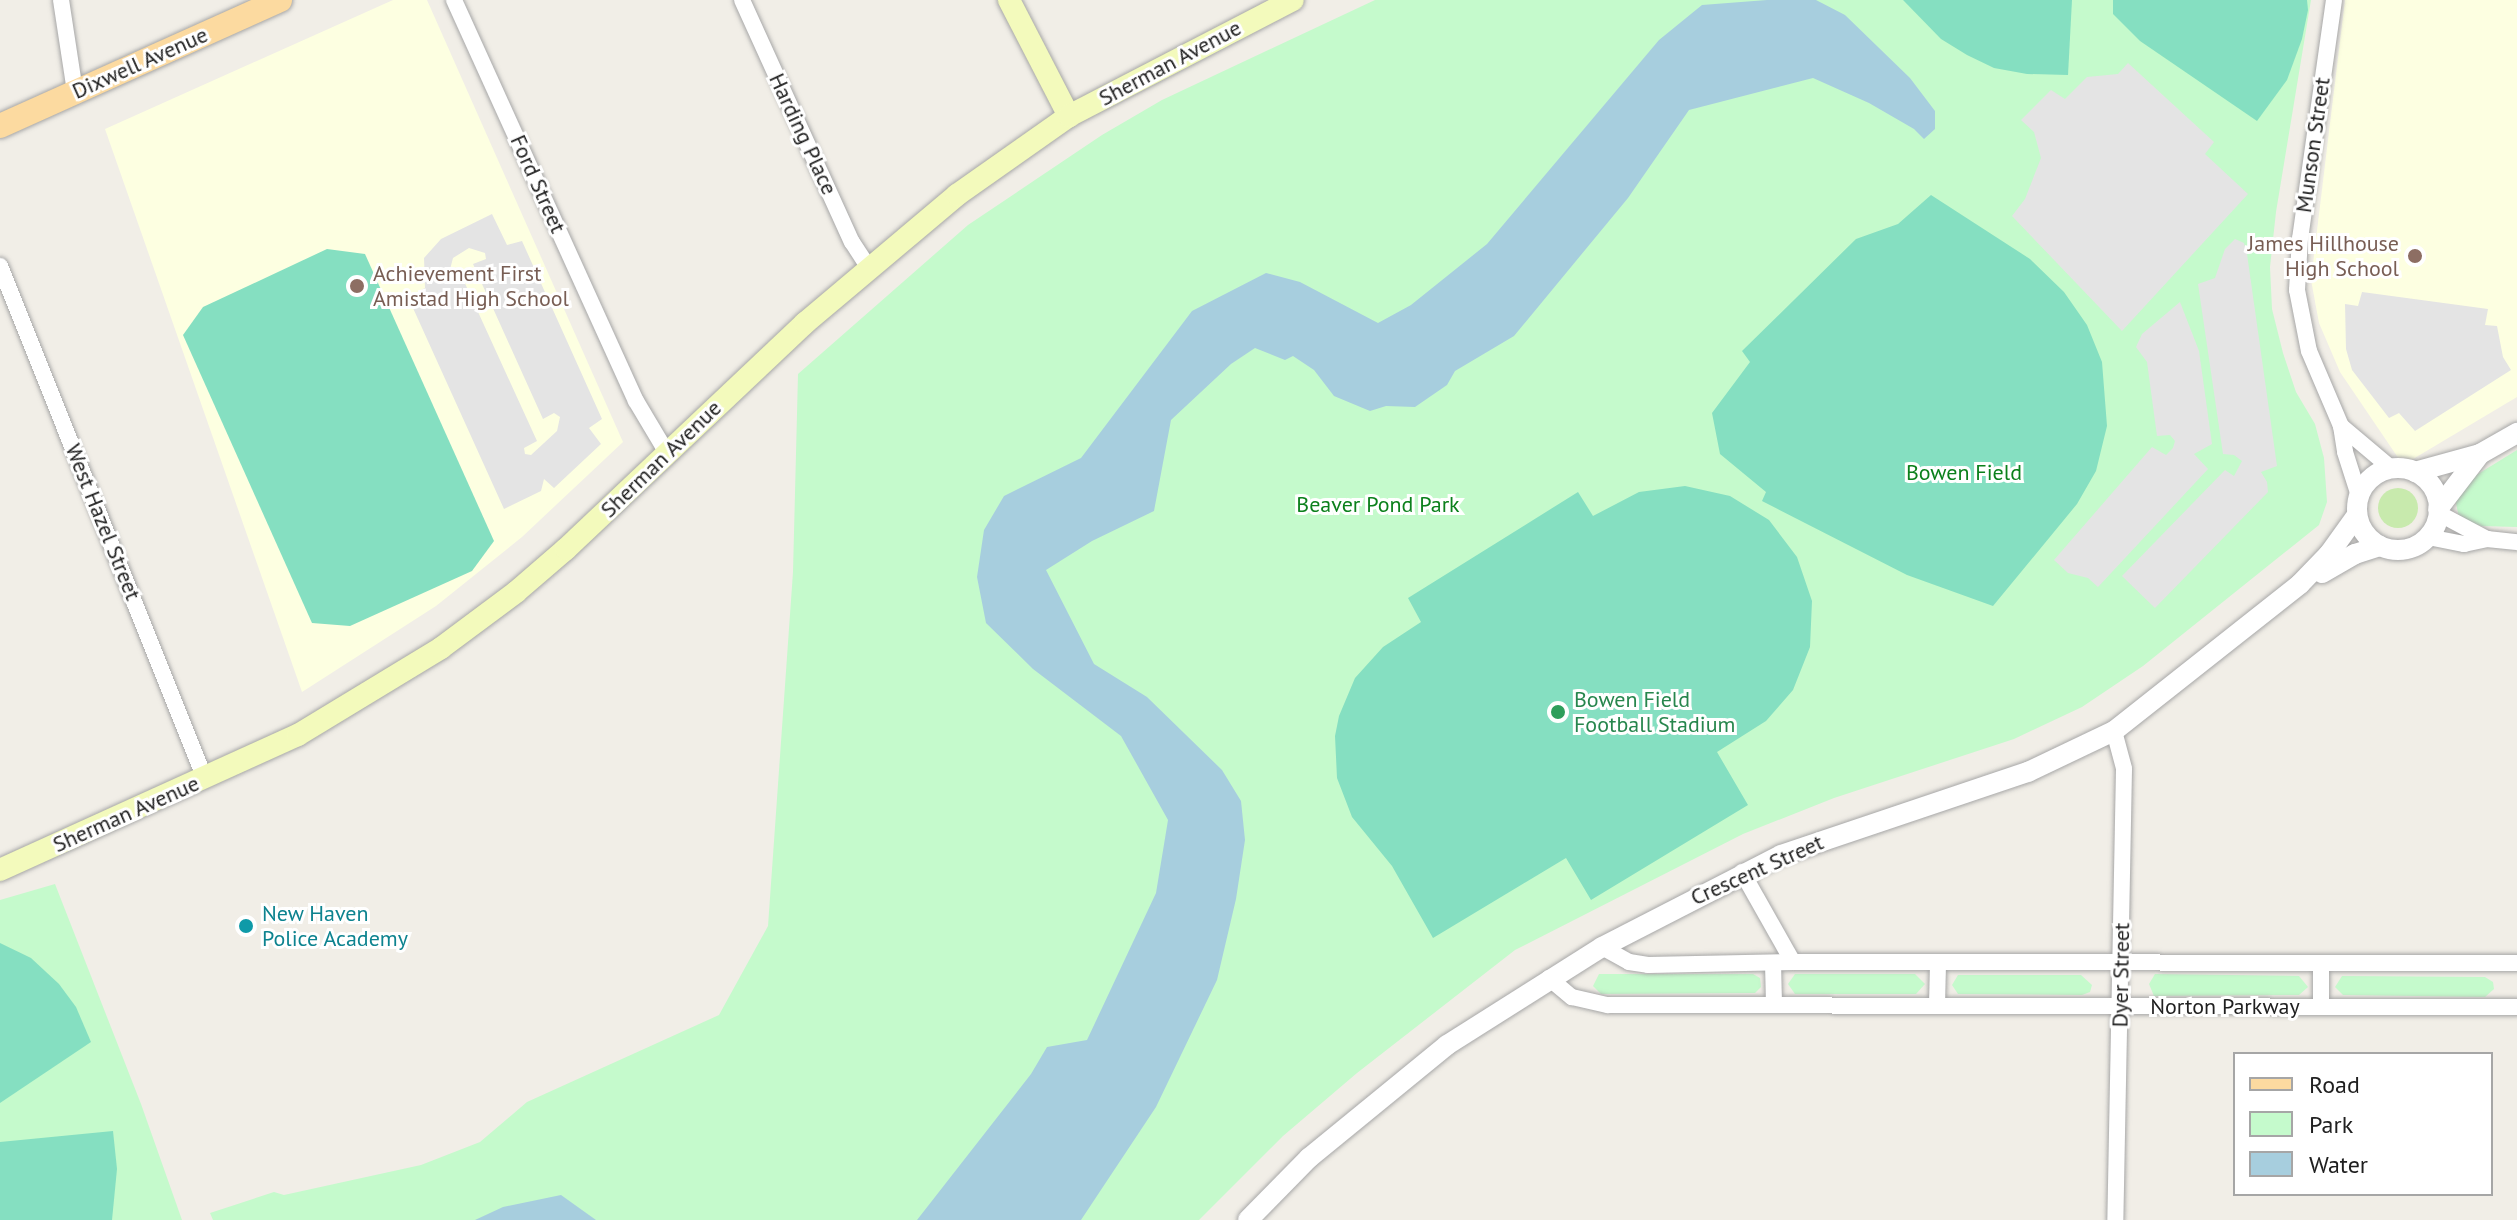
<!DOCTYPE html>
<style>
body{margin:0}
#map{position:relative;width:2517px;height:1220px;overflow:hidden;background:#f1eee7;font-family:"PT Sans",sans-serif}
div>[style]{position:absolute}
.education>*{inset:0;background:#fdffe1}
.grass>*{inset:0;background:#c8eaad}
.round{border-radius:50%}
.park>*{inset:0;background:#c5facc}
.pitch>*{inset:0;background:#85dfc1}
.parking>*{inset:0;background:#e4e4e4}
.water>*{inset:0;background:#a7cede}
.roads{filter:drop-shadow(0 0 2px #a7a7a7) drop-shadow(0 0 2px #a7a7a7)}
.minor>*{height:16px;margin:-8px;padding:0 8px;transform-origin:8px;border-radius:8px;background:#fff}
.tertiary>*{height:20px;margin:-10px;padding:0 10px;transform-origin:10px;border-radius:10px;background:#fff}
.tertiary>.ring{margin:-10px;padding:0;box-sizing:content-box;background:none;border:20px solid #fff;border-radius:50%}
.secondary>*{height:22px;margin:-11px;padding:0 11px;transform-origin:11px;border-radius:11px;background:#f3fabc}
.primary>*{height:24px;margin:-12px;padding:0 12px;transform-origin:12px;border-radius:12px;background:#fcdaa0}
.dots>*{width:22px;height:22px;translate:-50% -50%;box-sizing:border-box;border:4px solid #fff;border-radius:50%}
span{translate:-50% -50%;white-space:nowrap;text-align:center;line-height:1.15;-webkit-text-stroke:6px #fff;paint-order:stroke}
.street-label{font-size:22px;color:#202020}
.education-label{font-size:22px;color:#785e54}
.right{translate:-100% -50%;text-align:right}
.left{translate:0 -50%;text-align:left}
.park-label{font-size:22px;color:#0c801c}
.leisure-label{font-size:22px;color:#27864d}
.culture-label{font-size:22px;color:#0d838f}
.legend{position:absolute;left:2233px;top:1052px;width:260px;height:144px;box-sizing:border-box;background:#fff;border:2px solid #a6a6a6;margin:0;padding:10px 14px;list-style:none;font-size:24px;color:#202020}
.legend li{display:flex;align-items:center;gap:16px;height:40px}
.legend b{width:40px;border:2px solid #a6a6a6}
</style>
<div id="map">
<div class="education">
<i style="clip-path:polygon(393px 0,427px 0,623px 442px,522px 537px,436px 606px,302px 692px,105px 129px)"></i>
<i style="clip-path:polygon(2345px 0,2517px 0,2517px 397px,2403px 465px,2340px 372px,2319px 323px,2311px 280px)"></i>
</div>
<div class="grass">
<i class="round" style="left:2378px;top:488px;width:40px;height:40px"></i>
</div>
<div class="park">
<i style="clip-path:polygon(1375px 0,2311px 0,2276px 212px,2270px 267px,2272px 309px,2283px 353px,2296px 392px,2315px 424px,2324px 458px,2327px 502px,2319px 525px,2143px 666px,2082px 707px,2014px 739px,1834px 798px,1743px 834px,1515px 950px,1357px 1073px,1283px 1136px,1199px 1220px,213px 1220px,210px 1213px,274px 1192px,284px 1195px,421px 1165px,480px 1142px,527px 1102px,719px 1015px,768px 926px,793px 572px,798px 374px,968px 225px,1102px 135px,1162px 100px)"></i>
<i style="clip-path:polygon(2517px 450px,2517px 527px,2481px 526px,2459px 518px,2455px 498px,2465px 482px)"></i>
<i style="clip-path:polygon(55px 884px,141px 1104px,182px 1220px,0 1220px,0 900px)"></i>
<i style="clip-path:polygon(1599px 974px,1753px 974px,1760px 978px,1761px 987px,1755px 993px,1601px 994px,1593px 986px)"></i>
<i style="clip-path:polygon(1795px 974px,1915px 974px,1925px 984px,1916px 994px,1795px 994px,1788px 984px)"></i>
<i style="clip-path:polygon(2155px 974px,2299px 976px,2308px 987px,2299px 995px,2154px 996px,2149px 984px)"></i>
<i style="clip-path:polygon(1958px 975px,2081px 975px,2092px 985px,2090px 992px,2082px 995px,1958px 994px,1952px 985px)"></i>
<i style="clip-path:polygon(2342px 976px,2485px 977px,2493px 982px,2494px 989px,2485px 997px,2343px 995px,2335px 987px)"></i>
</div>
<div class="pitch">
<i style="clip-path:polygon(1903px 0,2072px 0,2068px 75px,2027px 74px,1994px 68px,1967px 55px,1941px 39px)"></i>
<i style="clip-path:polygon(2113px 0,2307px 0,2308px 10px,2302px 39px,2287px 80px,2257px 121px,2140px 41px,2113px 14px)"></i>
<i style="clip-path:polygon(1931px 195px,2030px 259px,2064px 292px,2087px 325px,2102px 362px,2107px 426px,2096px 471px,2077px 504px,1993px 606px,1907px 575px,1762px 501px,1766px 492px,1720px 454px,1712px 413px,1750px 362px,1742px 351px,1856px 239px,1898px 224px)"></i>
<i style="clip-path:polygon(327px 249px,365px 254px,494px 541px,472px 571px,350px 626px,312px 623px,183px 335px,203px 307px)"></i>
<i style="clip-path:polygon(1685px 486px,1730px 496px,1769px 520px,1797px 557px,1812px 601px,1810px 647px,1793px 690px,1766px 721px,1717px 752px,1748px 805px,1591px 900px,1566px 858px,1433px 938px,1392px 866px,1352px 817px,1337px 778px,1335px 736px,1339px 716px,1355px 678px,1383px 647px,1421px 622px,1408px 598px,1578px 492px,1593px 516px,1639px 492px)"></i>
<i style="clip-path:polygon(0 943px,31px 958px,59px 984px,76px 1007px,91px 1042px,0 1103px)"></i>
<i style="clip-path:polygon(113px 1131px,117px 1169px,112px 1220px,0 1220px,0 1142px)"></i>
</div>
<div class="parking">
<i style="clip-path:polygon(2128px 63px,2214px 142px,2205px 154px,2248px 194px,2122px 331px,2012px 216px,2025px 199px,2041px 158px,2034px 132px,2021px 120px,2051px 90px,2065px 99px,2087px 77px,2118px 74px)"></i>
<i style="clip-path:polygon(evenodd,492px 214px,507px 245px,522px 241px,602px 419px,589px 428px,601px 444px,554px 488px,544px 479px,541px 491px,504px 509px,408px 297px,425px 288px,424px 258px,441px 239px,492px 214px,469px 248px,485px 253px,486px 259px,473px 264px,543px 419px,554px 413px,560px 417px,557px 431px,531px 455px,525px 454px,524px 448px,537px 441px,463px 279px,452px 284px,447px 281px,453px 258px,469px 248px)"></i>
<i style="clip-path:polygon(2235px 239px,2244px 243px,2247px 254px,2277px 466px,2261px 472px,2267px 482px,2268px 492px,2155px 608px,2122px 576px,2225px 470px,2234px 476px,2242px 461px,2234px 455px,2223px 454px,2198px 284px,2215px 278px,2225px 249px)"></i>
<i style="clip-path:polygon(2362px 292px,2488px 309px,2485px 325px,2497px 326px,2503px 357px,2511px 370px,2415px 431px,2399px 413px,2389px 418px,2352px 370px,2346px 349px,2345px 304px,2358px 306px)"></i>
<i style="clip-path:polygon(2180px 302px,2199px 351px,2212px 444px,2194px 454px,2208px 469px,2098px 587px,2088px 578px,2068px 573px,2054px 560px,2152px 447px,2166px 455px,2173px 448px,2175px 441px,2170px 435px,2157px 436px,2147px 362px,2136px 347px,2142px 334px)"></i>
</div>
<div class="water">
<i style="clip-path:polygon(1767px 0,1816px 0,1845px 15px,1910px 78px,1935px 111px,1935px 129px,1924px 139px,1914px 129px,1869px 103px,1813px 78px,1689px 110px,1628px 198px,1514px 336px,1455px 371px,1447px 385px,1415px 407px,1386px 406px,1370px 411px,1334px 396px,1314px 370px,1293px 356px,1285px 360px,1255px 348px,1231px 364px,1171px 420px,1154px 511px,1092px 541px,1046px 570px,1094px 664px,1147px 697px,1222px 770px,1241px 801px,1245px 840px,1236px 899px,1217px 980px,1156px 1107px,1081px 1220px,917px 1220px,1031px 1074px,1047px 1047px,1087px 1040px,1156px 893px,1168px 820px,1121px 736px,1033px 669px,986px 623px,977px 577px,984px 530px,1004px 496px,1081px 458px,1192px 311px,1266px 273px,1300px 282px,1378px 323px,1411px 305px,1487px 244px,1659px 40px,1702px 5px)"></i>
<i style="clip-path:polygon(561px 1195px,596px 1220px,475px 1220px,503px 1207px)"></i>
</div>
<div class="roads">
<div class="minor">
<i style="left:61px;top:0;width:92px;rotate:81.3deg"></i>
<i style="left:454px;top:0;width:440px;rotate:65.6deg"></i>
<i style="left:636px;top:401px;width:61px;rotate:59.2deg"></i>
<i style="left:742px;top:0;width:266px;rotate:65.6deg"></i>
<i style="left:852px;top:242px;width:30px;rotate:57deg"></i>
<i style="left:2334px;top:0;width:240px;rotate:98.1deg"></i>
<i style="left:2300px;top:238px;width:52px;rotate:93.3deg"></i>
<i style="left:2297px;top:290px;width:62px;rotate:78.9deg"></i>
<i style="left:2309px;top:351px;width:82px;rotate:66.9deg"></i>
<i style="left:2341px;top:426px;width:26px;rotate:81deg"></i>
<i style="left:2345px;top:452px;width:46px;rotate:72.3deg"></i>
<i style="left:0;top:266px;width:552px;rotate:68.22deg"></i>
<i style="left:2341px;top:426px;width:67px;rotate:40.1deg"></i>
<i style="left:2438px;top:513px;width:55px;rotate:28deg"></i>
<i style="left:2487px;top:539px;width:30px;rotate:6deg"></i>
<i style="left:2428px;top:537px;width:37px;rotate:11deg"></i>
<i style="left:2464px;top:544px;width:24px;rotate:-12deg"></i>
<i style="left:2114px;top:731px;width:39px;rotate:75deg"></i>
<i style="left:2124px;top:769px;width:451px;rotate:91.1deg"></i>
<i style="left:1742px;top:872px;width:103px;rotate:60.5deg"></i>
<i style="left:1602px;top:947px;width:31px;rotate:29deg"></i>
<i style="left:1629px;top:962px;width:19px;rotate:9deg"></i>
<i style="left:1648px;top:965px;width:145px;rotate:-1.2deg"></i>
<i style="left:1793px;top:962px;width:724px;rotate:0.08deg"></i>
<i style="left:1773px;top:963px;width:41px;rotate:88.6deg"></i>
<i style="left:1549px;top:978px;width:30px;rotate:40deg"></i>
<i style="left:1572px;top:997px;width:37px;rotate:13deg"></i>
<i style="left:1608px;top:1005px;width:909px;rotate:0.13deg"></i>
<i style="left:1937px;top:1005px;width:42px;rotate:-88.6deg"></i>
<i style="left:2321px;top:1007px;width:44px;rotate:-90deg"></i>
</div>
<div class="tertiary">
<i class="ring" style="left:2357px;top:468px;width:62px;height:62px"></i>
<i style="left:2415px;top:472px;width:67px;rotate:-15.5deg"></i>
<i style="left:2438px;top:509px;width:69px;rotate:-52.6deg"></i>
<i style="left:2480px;top:454px;width:43px;rotate:-29.6deg"></i>
<i style="left:2322px;top:573px;width:38px;rotate:-30deg"></i>
<i style="left:2355px;top:554px;width:26px;rotate:-18deg"></i>
<i style="left:1248px;top:1220px;width:87px;rotate:-45.5deg"></i>
<i style="left:1309px;top:1158px;width:178px;rotate:-39.3deg"></i>
<i style="left:1447px;top:1045px;width:183px;rotate:-32.3deg"></i>
<i style="left:1602px;top:947px;width:201px;rotate:-27.2deg"></i>
<i style="left:1781px;top:855px;width:261px;rotate:-18.6deg"></i>
<i style="left:2028px;top:772px;width:95px;rotate:-25.5deg"></i>
<i style="left:2114px;top:731px;width:237px;rotate:-38.3deg"></i>
<i style="left:2300px;top:584px;width:42px;rotate:-46deg"></i>
<i style="left:2329px;top:554px;width:48px;rotate:-54.3deg"></i>
</div>
<div class="secondary">
<i style="left:1009px;top:0;width:131px;rotate:62.7deg"></i>
<i style="left:0;top:870px;width:327px;rotate:-24.4deg"></i>
<i style="left:298px;top:735px;width:167px;rotate:-31.3deg"></i>
<i style="left:441px;top:648px;width:94px;rotate:-36.7deg"></i>
<i style="left:516px;top:592px;width:66px;rotate:-40.7deg"></i>
<i style="left:566px;top:549px;width:329px;rotate:-43.4deg"></i>
<i style="left:805px;top:323px;width:199px;rotate:-40.1deg"></i>
<i style="left:957px;top:195px;width:137px;rotate:-35.2deg"></i>
<i style="left:1069px;top:116px;width:252px;rotate:-27.4deg"></i>
</div>
<div class="primary">
<i style="left:0;top:126px;width:307px;rotate:-24.2deg"></i>
</div>
</div>
<div class="dots">
<i style="left:2415px;top:256px;background:#8d6e63"></i>
<i style="left:357px;top:286px;background:#8d6e63"></i>
<i style="left:1558px;top:712px;background:#2e9e5b"></i>
<i style="left:246px;top:926px;background:#0f9aa8"></i>
</div>
<div class="street-label">
<span style="left:140px;top:63px;rotate:-24deg">Dixwell Avenue</span>
<span style="left:1170px;top:63px;rotate:-28deg">Sherman Avenue</span>
<span style="left:803px;top:134px;rotate:65deg">Harding Place</span>
<span style="left:2313px;top:145px;rotate:-82deg">Munson Street</span>
<span style="left:538px;top:184px;rotate:66deg">Ford Street</span>
<span style="left:661px;top:459px;rotate:-44deg">Sherman Avenue</span>
<span style="left:103px;top:522px;rotate:68deg">West Hazel Street</span>
<span style="left:126px;top:814px;rotate:-24deg">Sherman Avenue</span>
<span style="left:1757px;top:870px;rotate:-24deg">Crescent Street</span>
<span style="left:2121px;top:975px;rotate:-89deg">Dyer Street</span>
<span style="left:2225px;top:1007px">Norton Parkway</span>
</div>
<div class="education-label">
<span class="right" style="left:2399px;top:256px">James Hillhouse<br>High School</span>
<span class="left" style="left:373px;top:286px">Achievement First<br>Amistad High School</span>
</div>
<div class="park-label">
<span style="left:1964px;top:473px">Bowen Field</span>
<span style="left:1378px;top:505px">Beaver Pond Park</span>
</div>
<div class="leisure-label">
<span class="left" style="left:1574px;top:712px">Bowen Field<br>Football Stadium</span>
</div>
<div class="culture-label">
<span class="left" style="left:262px;top:926px">New Haven<br>Police Academy</span>
</div>
<ul class="legend">
<li><b style="height:10px;background:#fcdaa0"></b>Road</li>
<li><b style="height:22px;background:#c5facc"></b>Park</li>
<li><b style="height:22px;background:#a7cede"></b>Water</li>
</ul>
</div>
